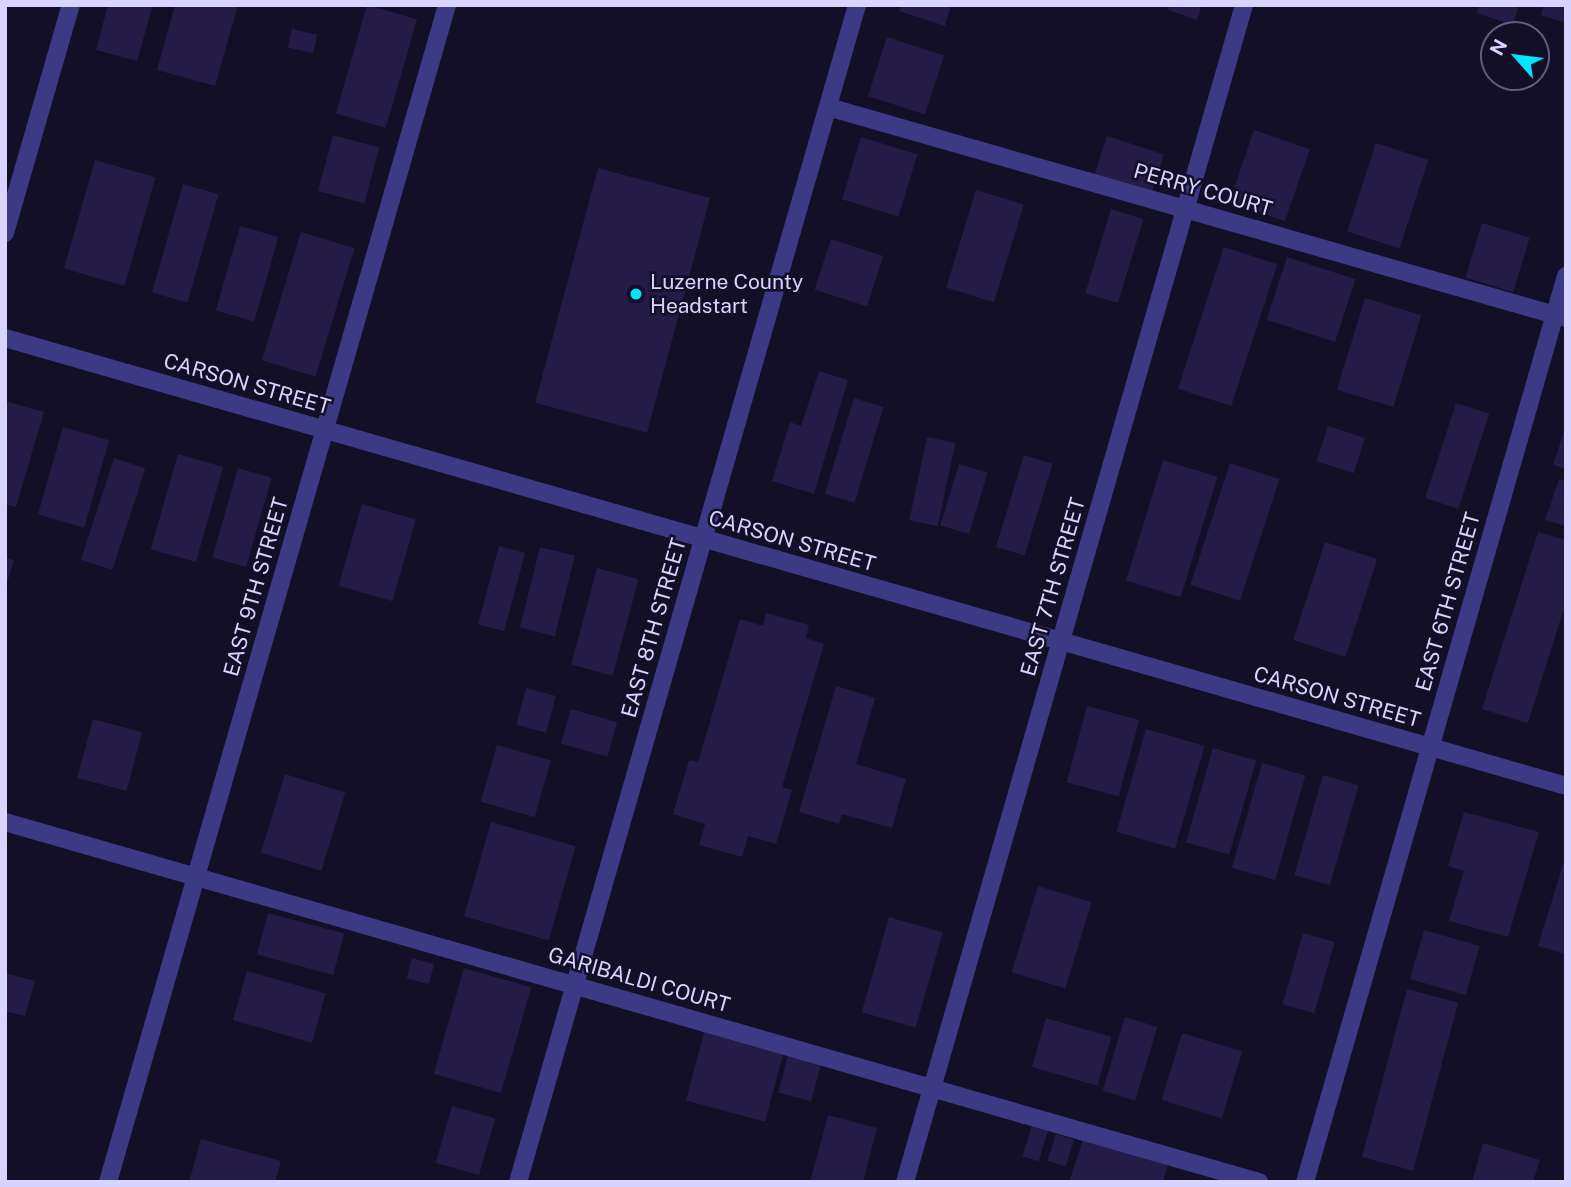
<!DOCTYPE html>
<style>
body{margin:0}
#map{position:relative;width:1571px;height:1187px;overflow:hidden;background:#130f26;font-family:"Public Sans",sans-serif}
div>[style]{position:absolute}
.building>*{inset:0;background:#241b47;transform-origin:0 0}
.minor>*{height:18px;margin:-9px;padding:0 9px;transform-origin:9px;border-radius:9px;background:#3d3a85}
.dots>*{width:19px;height:19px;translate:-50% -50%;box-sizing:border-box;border:4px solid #130f26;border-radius:50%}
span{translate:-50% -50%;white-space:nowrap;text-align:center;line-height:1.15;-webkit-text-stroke:5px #130f26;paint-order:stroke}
.street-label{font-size:21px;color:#d9d4ff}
.poi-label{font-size:21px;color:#d9d4ff}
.left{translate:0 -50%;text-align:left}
.frame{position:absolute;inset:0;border:7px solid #d9d4ff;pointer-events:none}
.north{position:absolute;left:1480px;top:21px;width:70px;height:70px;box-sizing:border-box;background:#130f26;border:2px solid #625e7d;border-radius:50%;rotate:298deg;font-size:19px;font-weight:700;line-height:28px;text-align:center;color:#d9d4ff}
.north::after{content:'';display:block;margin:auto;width:24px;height:32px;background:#00e5ff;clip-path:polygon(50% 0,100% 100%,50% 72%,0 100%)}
</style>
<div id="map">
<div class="building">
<i style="clip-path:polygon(108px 5px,153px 5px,137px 61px,96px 50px)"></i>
<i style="clip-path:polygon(175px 5px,238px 5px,215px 86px,157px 70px)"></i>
<i style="left:367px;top:5px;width:52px;height:113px;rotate:16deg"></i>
<i style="clip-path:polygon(901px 5px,951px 5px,945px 26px,899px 11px)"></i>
<i style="clip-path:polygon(1170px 5px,1202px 5px,1197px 20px,1168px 10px)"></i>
<i style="clip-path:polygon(1479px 5px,1519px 5px,1513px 25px,1477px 13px)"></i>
<i style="clip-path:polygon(1544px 5px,1566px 5px,1566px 23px,1541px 15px)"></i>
<i style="left:292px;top:29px;width:26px;height:19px;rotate:13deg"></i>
<i style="left:887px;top:37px;width:60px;height:62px;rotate:18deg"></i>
<i style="left:1254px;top:130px;width:59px;height:76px;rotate:19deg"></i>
<i style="left:333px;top:135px;width:48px;height:58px;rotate:15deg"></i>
<i style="left:1107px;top:136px;width:60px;height:40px;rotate:18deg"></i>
<i style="left:861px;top:137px;width:59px;height:65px;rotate:17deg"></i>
<i style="left:1376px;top:143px;width:55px;height:93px;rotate:18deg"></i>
<i style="left:95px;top:160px;width:63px;height:113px;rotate:16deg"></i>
<i style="left:598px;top:168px;width:116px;height:243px;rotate:15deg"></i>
<i style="left:183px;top:184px;width:37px;height:113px;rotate:16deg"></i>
<i style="left:976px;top:190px;width:50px;height:102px;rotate:17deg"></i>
<i style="left:1111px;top:209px;width:34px;height:88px;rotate:17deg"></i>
<i style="left:1482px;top:223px;width:50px;height:57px;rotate:17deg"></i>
<i style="left:240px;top:226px;width:40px;height:88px;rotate:16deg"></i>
<i style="left:301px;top:232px;width:56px;height:134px;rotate:17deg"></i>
<i style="left:831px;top:239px;width:55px;height:53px;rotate:18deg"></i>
<i style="left:1224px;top:247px;width:56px;height:149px;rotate:18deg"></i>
<i style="left:1287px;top:257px;width:72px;height:66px;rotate:18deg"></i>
<i style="left:1365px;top:298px;width:59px;height:96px;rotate:17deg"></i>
<i style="clip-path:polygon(819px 371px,848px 380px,814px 494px,772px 481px,790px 422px,801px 426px)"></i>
<i style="left:854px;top:398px;width:31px;height:100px;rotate:17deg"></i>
<i style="clip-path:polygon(5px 401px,44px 412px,16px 507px,5px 504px)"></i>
<i style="left:1456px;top:403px;width:35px;height:100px;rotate:18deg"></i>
<i style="left:1328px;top:426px;width:39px;height:37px;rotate:18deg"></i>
<i style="left:63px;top:427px;width:48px;height:91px;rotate:16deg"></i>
<i style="clip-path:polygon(1565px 428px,1566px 428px,1566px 469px,1553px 465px)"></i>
<i style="left:927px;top:437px;width:29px;height:85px;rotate:12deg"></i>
<i style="left:178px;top:454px;width:47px;height:99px;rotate:16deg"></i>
<i style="left:1024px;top:455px;width:30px;height:96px;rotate:17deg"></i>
<i style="left:114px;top:458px;width:33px;height:107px;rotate:18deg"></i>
<i style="left:1163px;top:460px;width:57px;height:126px;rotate:17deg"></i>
<i style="left:1230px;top:463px;width:52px;height:128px;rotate:18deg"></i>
<i style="left:959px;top:464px;width:30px;height:64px;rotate:17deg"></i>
<i style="left:238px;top:468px;width:35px;height:93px;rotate:16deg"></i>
<i style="clip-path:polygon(1559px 479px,1566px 481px,1566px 526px,1545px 520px)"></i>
<i style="left:362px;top:504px;width:56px;height:85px;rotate:16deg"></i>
<i style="clip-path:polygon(1538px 532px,1566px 540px,1566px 602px,1528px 723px,1482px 709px)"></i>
<i style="left:1325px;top:542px;width:55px;height:103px;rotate:18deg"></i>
<i style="left:499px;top:546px;width:27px;height:81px;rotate:15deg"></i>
<i style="left:540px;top:547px;width:36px;height:83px;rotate:14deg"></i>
<i style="clip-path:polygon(5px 558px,14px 560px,6px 586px,5px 586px)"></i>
<i style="left:597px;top:568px;width:43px;height:100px;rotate:15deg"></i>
<i style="clip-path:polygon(766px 613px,809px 625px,806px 638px,824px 644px,782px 787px,792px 790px,776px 844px,748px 836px,742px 857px,699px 845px,705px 824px,673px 814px,689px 760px,698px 762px,740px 619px,763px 626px)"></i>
<i style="clip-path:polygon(836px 686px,875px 698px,856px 764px,906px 779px,892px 828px,842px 814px,839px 824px,799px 812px)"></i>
<i style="left:526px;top:688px;width:31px;height:38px;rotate:15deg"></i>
<i style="left:1087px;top:706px;width:54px;height:79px;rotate:15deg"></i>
<i style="left:571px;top:709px;width:48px;height:36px;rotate:16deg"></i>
<i style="left:93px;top:719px;width:51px;height:61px;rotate:15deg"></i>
<i style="left:1146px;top:729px;width:61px;height:107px;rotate:16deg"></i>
<i style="left:497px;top:745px;width:56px;height:59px;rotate:16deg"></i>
<i style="left:1213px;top:748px;width:45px;height:98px;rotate:16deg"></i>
<i style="left:1262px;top:763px;width:45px;height:109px;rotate:16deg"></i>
<i style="left:285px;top:774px;width:63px;height:82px;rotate:17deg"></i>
<i style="left:1323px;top:775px;width:37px;height:104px;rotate:16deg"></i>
<i style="clip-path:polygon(1464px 812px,1539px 832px,1508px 937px,1449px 921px,1464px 871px,1448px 866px)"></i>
<i style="left:491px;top:822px;width:88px;height:98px;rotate:16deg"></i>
<i style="clip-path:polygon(1566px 855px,1566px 954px,1538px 946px)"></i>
<i style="left:1038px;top:886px;width:56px;height:90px;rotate:17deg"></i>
<i style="left:268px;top:913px;width:79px;height:43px;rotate:15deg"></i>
<i style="left:889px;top:917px;width:56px;height:99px;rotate:16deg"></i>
<i style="left:1424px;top:930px;width:58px;height:51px;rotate:16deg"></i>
<i style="left:1303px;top:933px;width:33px;height:74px;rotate:16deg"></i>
<i style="left:412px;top:958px;width:23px;height:21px;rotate:15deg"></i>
<i style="left:464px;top:968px;width:70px;height:110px;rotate:16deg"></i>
<i style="left:247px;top:971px;width:82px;height:51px;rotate:16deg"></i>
<i style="clip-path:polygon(5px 973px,35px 981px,25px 1016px,5px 1011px)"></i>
<i style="left:1407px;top:989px;width:53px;height:174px;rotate:15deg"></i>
<i style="left:1125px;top:1017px;width:34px;height:77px;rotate:17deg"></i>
<i style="left:1046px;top:1018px;width:68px;height:51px;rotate:16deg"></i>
<i style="left:705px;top:1029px;width:82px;height:74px;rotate:15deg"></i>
<i style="left:1182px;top:1033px;width:63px;height:70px;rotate:17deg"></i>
<i style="left:789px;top:1052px;width:34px;height:42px;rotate:15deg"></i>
<i style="left:452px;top:1106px;width:45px;height:59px;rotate:16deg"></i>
<i style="clip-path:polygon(828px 1115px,877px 1128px,863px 1182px,810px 1182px)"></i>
<i style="left:1032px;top:1125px;width:17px;height:33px;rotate:17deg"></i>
<i style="left:1056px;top:1134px;width:19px;height:28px;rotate:18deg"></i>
<i style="clip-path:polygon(1084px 1137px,1168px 1164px,1163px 1182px,1069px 1182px)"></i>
<i style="clip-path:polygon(201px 1139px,281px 1161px,275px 1182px,189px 1182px)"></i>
<i style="clip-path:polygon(1483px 1143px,1540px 1160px,1533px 1182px,1472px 1182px)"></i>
</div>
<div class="minor">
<i style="left:828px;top:107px;width:768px;rotate:15.96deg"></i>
<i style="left:5px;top:233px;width:237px;rotate:-73.9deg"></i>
<i style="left:5px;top:338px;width:1624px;rotate:16.01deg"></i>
<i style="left:5px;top:822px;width:1305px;rotate:16.02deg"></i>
<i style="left:108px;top:1182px;width:1225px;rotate:-73.93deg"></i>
<i style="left:518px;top:1182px;width:1225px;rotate:-73.93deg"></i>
<i style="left:905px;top:1182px;width:1225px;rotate:-73.93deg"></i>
<i style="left:1305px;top:1182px;width:943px;rotate:-73.93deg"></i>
</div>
<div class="dots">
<i style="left:636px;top:294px;background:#00e5ff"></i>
</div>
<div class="street-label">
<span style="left:1203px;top:190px;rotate:16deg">PERRY COURT</span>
<span style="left:247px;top:384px;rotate:16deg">CARSON STREET</span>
<span style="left:792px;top:541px;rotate:16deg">CARSON STREET</span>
<span style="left:256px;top:587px;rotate:-74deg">EAST 9TH STREET</span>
<span style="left:1053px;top:587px;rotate:-74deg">EAST 7TH STREET</span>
<span style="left:1448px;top:602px;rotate:-74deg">EAST 6TH STREET</span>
<span style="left:654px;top:628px;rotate:-74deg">EAST 8TH STREET</span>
<span style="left:1337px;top:697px;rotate:16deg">CARSON STREET</span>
<span style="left:639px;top:980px;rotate:16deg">GARIBALDI COURT</span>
</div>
<div class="poi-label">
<span class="left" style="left:650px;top:294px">Luzerne County<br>Headstart</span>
</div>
<div class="frame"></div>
<div class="north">N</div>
</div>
